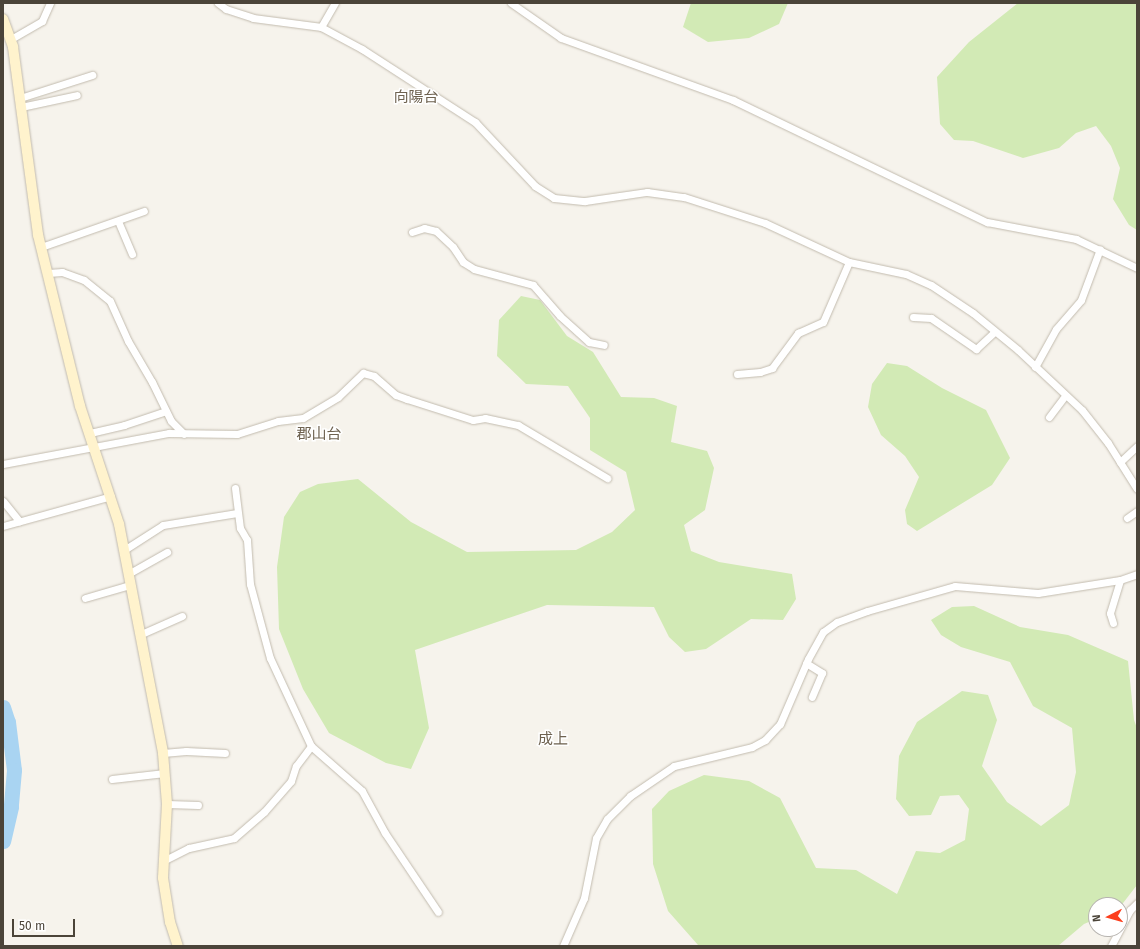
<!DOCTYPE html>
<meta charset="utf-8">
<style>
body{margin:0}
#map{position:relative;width:1140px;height:949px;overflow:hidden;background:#f6f3ec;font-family:"Fira Sans","Noto Sans JP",sans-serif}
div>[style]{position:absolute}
.green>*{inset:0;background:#d2eab5}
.river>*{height:15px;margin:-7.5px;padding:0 7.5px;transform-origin:7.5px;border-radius:7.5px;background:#a9d4f2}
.roads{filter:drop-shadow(0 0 1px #c2bbae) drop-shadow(0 0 1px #c2bbae)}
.street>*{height:7px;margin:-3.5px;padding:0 3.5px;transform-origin:3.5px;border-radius:3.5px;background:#fff}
.secondary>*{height:10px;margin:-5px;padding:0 5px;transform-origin:5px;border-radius:5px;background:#fff3cd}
span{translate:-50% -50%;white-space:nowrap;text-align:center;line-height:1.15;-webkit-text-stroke:3px #fff;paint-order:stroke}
.quarter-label{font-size:15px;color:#6e6250}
.frame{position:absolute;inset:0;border:4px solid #4b4439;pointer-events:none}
.north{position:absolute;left:1088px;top:897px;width:40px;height:40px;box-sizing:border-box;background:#fff;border:1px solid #b7b4b0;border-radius:50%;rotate:264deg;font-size:11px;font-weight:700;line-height:16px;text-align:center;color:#4b4439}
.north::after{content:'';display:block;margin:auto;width:14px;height:18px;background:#fc3f1d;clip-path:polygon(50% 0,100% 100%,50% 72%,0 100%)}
.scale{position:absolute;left:12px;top:919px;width:63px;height:18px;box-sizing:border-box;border:2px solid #4b4439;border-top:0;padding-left:5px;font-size:12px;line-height:14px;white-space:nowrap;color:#4b4439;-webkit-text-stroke:3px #fff;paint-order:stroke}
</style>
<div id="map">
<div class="green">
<i style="clip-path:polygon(691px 3px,788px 3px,779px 24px,749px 38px,708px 42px,683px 27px)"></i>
<i style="clip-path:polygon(1018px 3px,1137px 3px,1137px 230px,1129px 225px,1113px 199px,1120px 168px,1111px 146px,1096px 126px,1076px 133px,1059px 148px,1023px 158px,973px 141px,954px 140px,940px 124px,937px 77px,969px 42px)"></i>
<i style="clip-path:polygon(521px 296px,540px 300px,567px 336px,593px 352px,621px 397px,654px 398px,677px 406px,671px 442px,707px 451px,714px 468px,705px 510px,684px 525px,691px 551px,719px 562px,792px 574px,796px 599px,783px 620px,751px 619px,706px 649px,685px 652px,669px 637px,654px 607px,547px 605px,415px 650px,429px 728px,411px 769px,386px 763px,329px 733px,303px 689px,279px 629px,277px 567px,284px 517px,300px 492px,318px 484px,358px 479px,411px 522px,467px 552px,576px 550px,612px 532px,635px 510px,626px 472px,590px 450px,590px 418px,568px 386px,526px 384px,497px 356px,499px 320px)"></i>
<i style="clip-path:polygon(887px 363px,907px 366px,942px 388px,986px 410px,1010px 458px,992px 485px,917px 531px,907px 524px,905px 510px,919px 477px,905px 456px,881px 435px,868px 407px,872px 384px)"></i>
<i style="clip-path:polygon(974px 606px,1020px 627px,1068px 635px,1128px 661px,1134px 720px,1137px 728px,1137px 885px,1120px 907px,1120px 905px,1096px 905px,1096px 919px,1084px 924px,1058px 946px,698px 945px,668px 911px,653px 864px,652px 809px,669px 791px,704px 775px,749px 781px,780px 798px,816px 868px,856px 870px,897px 894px,916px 851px,940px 853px,965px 840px,969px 809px,959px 795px,940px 796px,931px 815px,909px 816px,896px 799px,899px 756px,917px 722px,962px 691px,988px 695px,997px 720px,982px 766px,1007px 802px,1041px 826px,1069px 805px,1076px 772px,1072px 728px,1033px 706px,1010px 662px,961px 647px,941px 635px,931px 620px,952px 607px)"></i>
</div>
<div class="river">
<i style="left:3px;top:707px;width:16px;rotate:72deg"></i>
<i style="left:8px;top:722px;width:48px;rotate:82.9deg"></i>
<i style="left:14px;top:770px;width:37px;rotate:95deg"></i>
<i style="left:11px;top:807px;width:35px;rotate:103deg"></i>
</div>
<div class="roads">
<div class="street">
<i style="left:218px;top:3px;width:10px;rotate:37deg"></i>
<i style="left:226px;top:9px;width:28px;rotate:18deg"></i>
<i style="left:253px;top:18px;width:69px;rotate:7.5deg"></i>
<i style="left:321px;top:27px;width:47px;rotate:28.2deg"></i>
<i style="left:362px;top:49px;width:135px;rotate:32.9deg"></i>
<i style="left:475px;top:122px;width:88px;rotate:46.8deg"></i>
<i style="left:535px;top:186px;width:22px;rotate:32deg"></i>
<i style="left:554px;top:198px;width:31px;rotate:6deg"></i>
<i style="left:585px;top:201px;width:63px;rotate:-8.3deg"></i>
<i style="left:647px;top:192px;width:37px;rotate:8deg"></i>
<i style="left:684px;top:197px;width:85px;rotate:17.8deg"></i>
<i style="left:765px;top:223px;width:93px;rotate:24.9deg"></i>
<i style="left:849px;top:262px;width:58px;rotate:11.9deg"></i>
<i style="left:906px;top:274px;width:27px;rotate:24deg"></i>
<i style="left:931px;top:285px;width:50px;rotate:33.7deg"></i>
<i style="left:973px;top:313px;width:58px;rotate:39.4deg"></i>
<i style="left:1018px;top:350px;width:88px;rotate:43.2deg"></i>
<i style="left:1082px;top:410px;width:42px;rotate:51.8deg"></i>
<i style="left:1108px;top:443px;width:54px;rotate:57.8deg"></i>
<i style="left:511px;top:3px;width:61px;rotate:35deg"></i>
<i style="left:561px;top:38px;width:183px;rotate:19.8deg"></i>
<i style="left:733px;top:100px;width:282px;rotate:25.7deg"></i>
<i style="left:987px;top:222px;width:91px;rotate:10.8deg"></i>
<i style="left:1076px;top:239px;width:68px;rotate:25.4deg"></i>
<i style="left:321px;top:27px;width:28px;rotate:-60deg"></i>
<i style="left:11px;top:39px;width:36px;rotate:-30deg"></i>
<i style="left:42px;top:21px;width:20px;rotate:-66deg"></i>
<i style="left:20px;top:98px;width:76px;rotate:-17.7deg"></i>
<i style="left:21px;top:107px;width:57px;rotate:-12.1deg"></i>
<i style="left:118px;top:221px;width:36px;rotate:67deg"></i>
<i style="left:412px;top:232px;width:13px;rotate:-18deg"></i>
<i style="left:424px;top:228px;width:12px;rotate:14deg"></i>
<i style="left:436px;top:231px;width:23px;rotate:43deg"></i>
<i style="left:453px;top:247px;width:18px;rotate:56deg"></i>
<i style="left:463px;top:262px;width:13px;rotate:32deg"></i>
<i style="left:474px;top:269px;width:61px;rotate:15.2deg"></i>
<i style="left:533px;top:285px;width:41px;rotate:48.9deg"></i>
<i style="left:560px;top:316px;width:39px;rotate:42deg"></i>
<i style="left:589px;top:342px;width:15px;rotate:11deg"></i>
<i style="left:41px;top:247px;width:109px;rotate:-19.3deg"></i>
<i style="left:48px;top:273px;width:14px;rotate:-4deg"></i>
<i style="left:62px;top:272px;width:23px;rotate:20deg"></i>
<i style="left:84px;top:280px;width:33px;rotate:39deg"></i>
<i style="left:110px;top:301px;width:44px;rotate:65.8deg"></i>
<i style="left:128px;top:341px;width:48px;rotate:59.7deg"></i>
<i style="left:152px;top:382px;width:43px;rotate:64deg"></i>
<i style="left:171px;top:421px;width:18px;rotate:45deg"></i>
<i style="left:913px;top:317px;width:18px;rotate:3deg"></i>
<i style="left:931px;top:318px;width:55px;rotate:34.6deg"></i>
<i style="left:976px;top:349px;width:25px;rotate:-43deg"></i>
<i style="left:1035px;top:367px;width:43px;rotate:-61.1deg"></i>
<i style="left:1056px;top:329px;width:38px;rotate:-49deg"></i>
<i style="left:1081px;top:300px;width:54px;rotate:-69.6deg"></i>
<i style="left:737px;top:374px;width:23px;rotate:-5deg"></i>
<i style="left:760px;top:372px;width:13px;rotate:-18deg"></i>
<i style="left:772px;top:368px;width:44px;rotate:-53.4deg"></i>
<i style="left:798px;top:333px;width:27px;rotate:-24deg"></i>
<i style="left:823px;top:322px;width:65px;rotate:-66.6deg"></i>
<i style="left:1049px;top:417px;width:26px;rotate:-53deg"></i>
<i style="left:90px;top:433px;width:35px;rotate:-13deg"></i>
<i style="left:124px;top:425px;width:44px;rotate:-18.4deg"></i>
<i style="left:1120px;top:462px;width:23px;rotate:-43deg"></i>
<i style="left:3px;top:464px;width:169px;rotate:-10.6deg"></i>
<i style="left:169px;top:433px;width:68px;rotate:0.8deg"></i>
<i style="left:237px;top:434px;width:43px;rotate:-17.6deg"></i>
<i style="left:278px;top:421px;width:25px;rotate:-7deg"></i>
<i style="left:303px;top:418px;width:41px;rotate:-31deg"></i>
<i style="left:338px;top:397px;width:35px;rotate:-44deg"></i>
<i style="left:363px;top:373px;width:11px;rotate:15deg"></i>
<i style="left:374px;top:376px;width:29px;rotate:41deg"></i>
<i style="left:396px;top:395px;width:12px;rotate:20deg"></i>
<i style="left:407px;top:399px;width:69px;rotate:17.7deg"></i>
<i style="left:473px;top:420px;width:12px;rotate:-9deg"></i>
<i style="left:485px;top:418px;width:34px;rotate:12deg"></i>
<i style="left:518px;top:425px;width:104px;rotate:30.8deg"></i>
<i style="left:235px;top:488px;width:40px;rotate:82.9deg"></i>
<i style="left:240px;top:528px;width:14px;rotate:60deg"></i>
<i style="left:247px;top:540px;width:44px;rotate:86.1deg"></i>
<i style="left:250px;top:584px;width:77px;rotate:74.9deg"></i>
<i style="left:270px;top:658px;width:97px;rotate:65deg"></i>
<i style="left:311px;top:746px;width:68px;rotate:41.4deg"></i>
<i style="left:362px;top:791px;width:48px;rotate:61.3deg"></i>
<i style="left:385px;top:833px;width:95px;rotate:56.1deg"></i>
<i style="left:3px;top:501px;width:26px;rotate:51deg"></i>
<i style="left:1127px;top:518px;width:12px;rotate:-35deg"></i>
<i style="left:3px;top:526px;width:112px;rotate:-15.5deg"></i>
<i style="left:124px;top:550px;width:46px;rotate:-32.7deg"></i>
<i style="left:163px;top:525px;width:75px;rotate:-9.2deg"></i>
<i style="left:128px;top:574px;width:45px;rotate:-29.4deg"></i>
<i style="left:85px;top:598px;width:47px;rotate:-16.1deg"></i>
<i style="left:1113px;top:623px;width:10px;rotate:-107deg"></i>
<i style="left:1110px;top:613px;width:34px;rotate:-73deg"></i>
<i style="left:139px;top:635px;width:47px;rotate:-23.8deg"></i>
<i style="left:806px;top:663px;width:19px;rotate:32deg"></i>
<i style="left:822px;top:673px;width:26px;rotate:113deg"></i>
<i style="left:163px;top:753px;width:23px;rotate:-5deg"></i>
<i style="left:186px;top:751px;width:39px;rotate:3deg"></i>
<i style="left:112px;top:779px;width:53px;rotate:-6.5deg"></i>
<i style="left:167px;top:804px;width:31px;rotate:2deg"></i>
<i style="left:163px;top:861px;width:29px;rotate:-27deg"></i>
<i style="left:189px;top:848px;width:46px;rotate:-12.5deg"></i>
<i style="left:234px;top:838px;width:40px;rotate:-41deg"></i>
<i style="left:264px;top:812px;width:41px;rotate:-48.9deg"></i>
<i style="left:291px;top:781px;width:16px;rotate:-72deg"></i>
<i style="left:296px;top:766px;width:25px;rotate:-53deg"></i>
<i style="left:563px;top:946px;width:52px;rotate:-66.4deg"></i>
<i style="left:584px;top:898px;width:61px;rotate:-78.7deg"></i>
<i style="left:596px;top:838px;width:22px;rotate:-60deg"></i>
<i style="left:607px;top:819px;width:33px;rotate:-45deg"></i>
<i style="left:630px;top:796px;width:53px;rotate:-34.3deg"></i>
<i style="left:674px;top:766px;width:80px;rotate:-13.7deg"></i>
<i style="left:752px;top:747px;width:15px;rotate:-28deg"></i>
<i style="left:765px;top:740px;width:22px;rotate:-47deg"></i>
<i style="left:780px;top:724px;width:71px;rotate:-66.7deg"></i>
<i style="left:808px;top:659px;width:31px;rotate:-61deg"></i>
<i style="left:823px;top:632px;width:17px;rotate:-36deg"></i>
<i style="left:837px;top:622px;width:32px;rotate:-20deg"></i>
<i style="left:867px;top:611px;width:91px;rotate:-15.9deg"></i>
<i style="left:955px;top:586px;width:83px;rotate:4.8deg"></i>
<i style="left:1038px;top:593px;width:83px;rotate:-9deg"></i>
<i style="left:1120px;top:580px;width:18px;rotate:-19deg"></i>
<i style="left:1111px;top:946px;width:41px;rotate:-62.2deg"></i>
<i style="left:1130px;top:910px;width:10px;rotate:-45deg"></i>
</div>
<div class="secondary">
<i style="left:3px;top:19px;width:30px;rotate:70deg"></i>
<i style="left:13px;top:47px;width:190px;rotate:82.4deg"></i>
<i style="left:38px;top:235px;width:176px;rotate:76.2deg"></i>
<i style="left:80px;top:406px;width:124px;rotate:71.7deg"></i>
<i style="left:119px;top:524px;width:233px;rotate:79.1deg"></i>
<i style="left:163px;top:753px;width:51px;rotate:85.5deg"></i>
<i style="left:167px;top:804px;width:74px;rotate:93.1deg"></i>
<i style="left:163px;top:878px;width:45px;rotate:81deg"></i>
<i style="left:170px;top:922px;width:25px;rotate:72deg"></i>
</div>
</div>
<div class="quarter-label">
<span style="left:416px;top:98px">向陽台</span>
<span style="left:319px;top:435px">郡山台</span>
<span style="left:553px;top:740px">成上</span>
</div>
<div class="frame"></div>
<div class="north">N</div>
<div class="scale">50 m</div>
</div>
